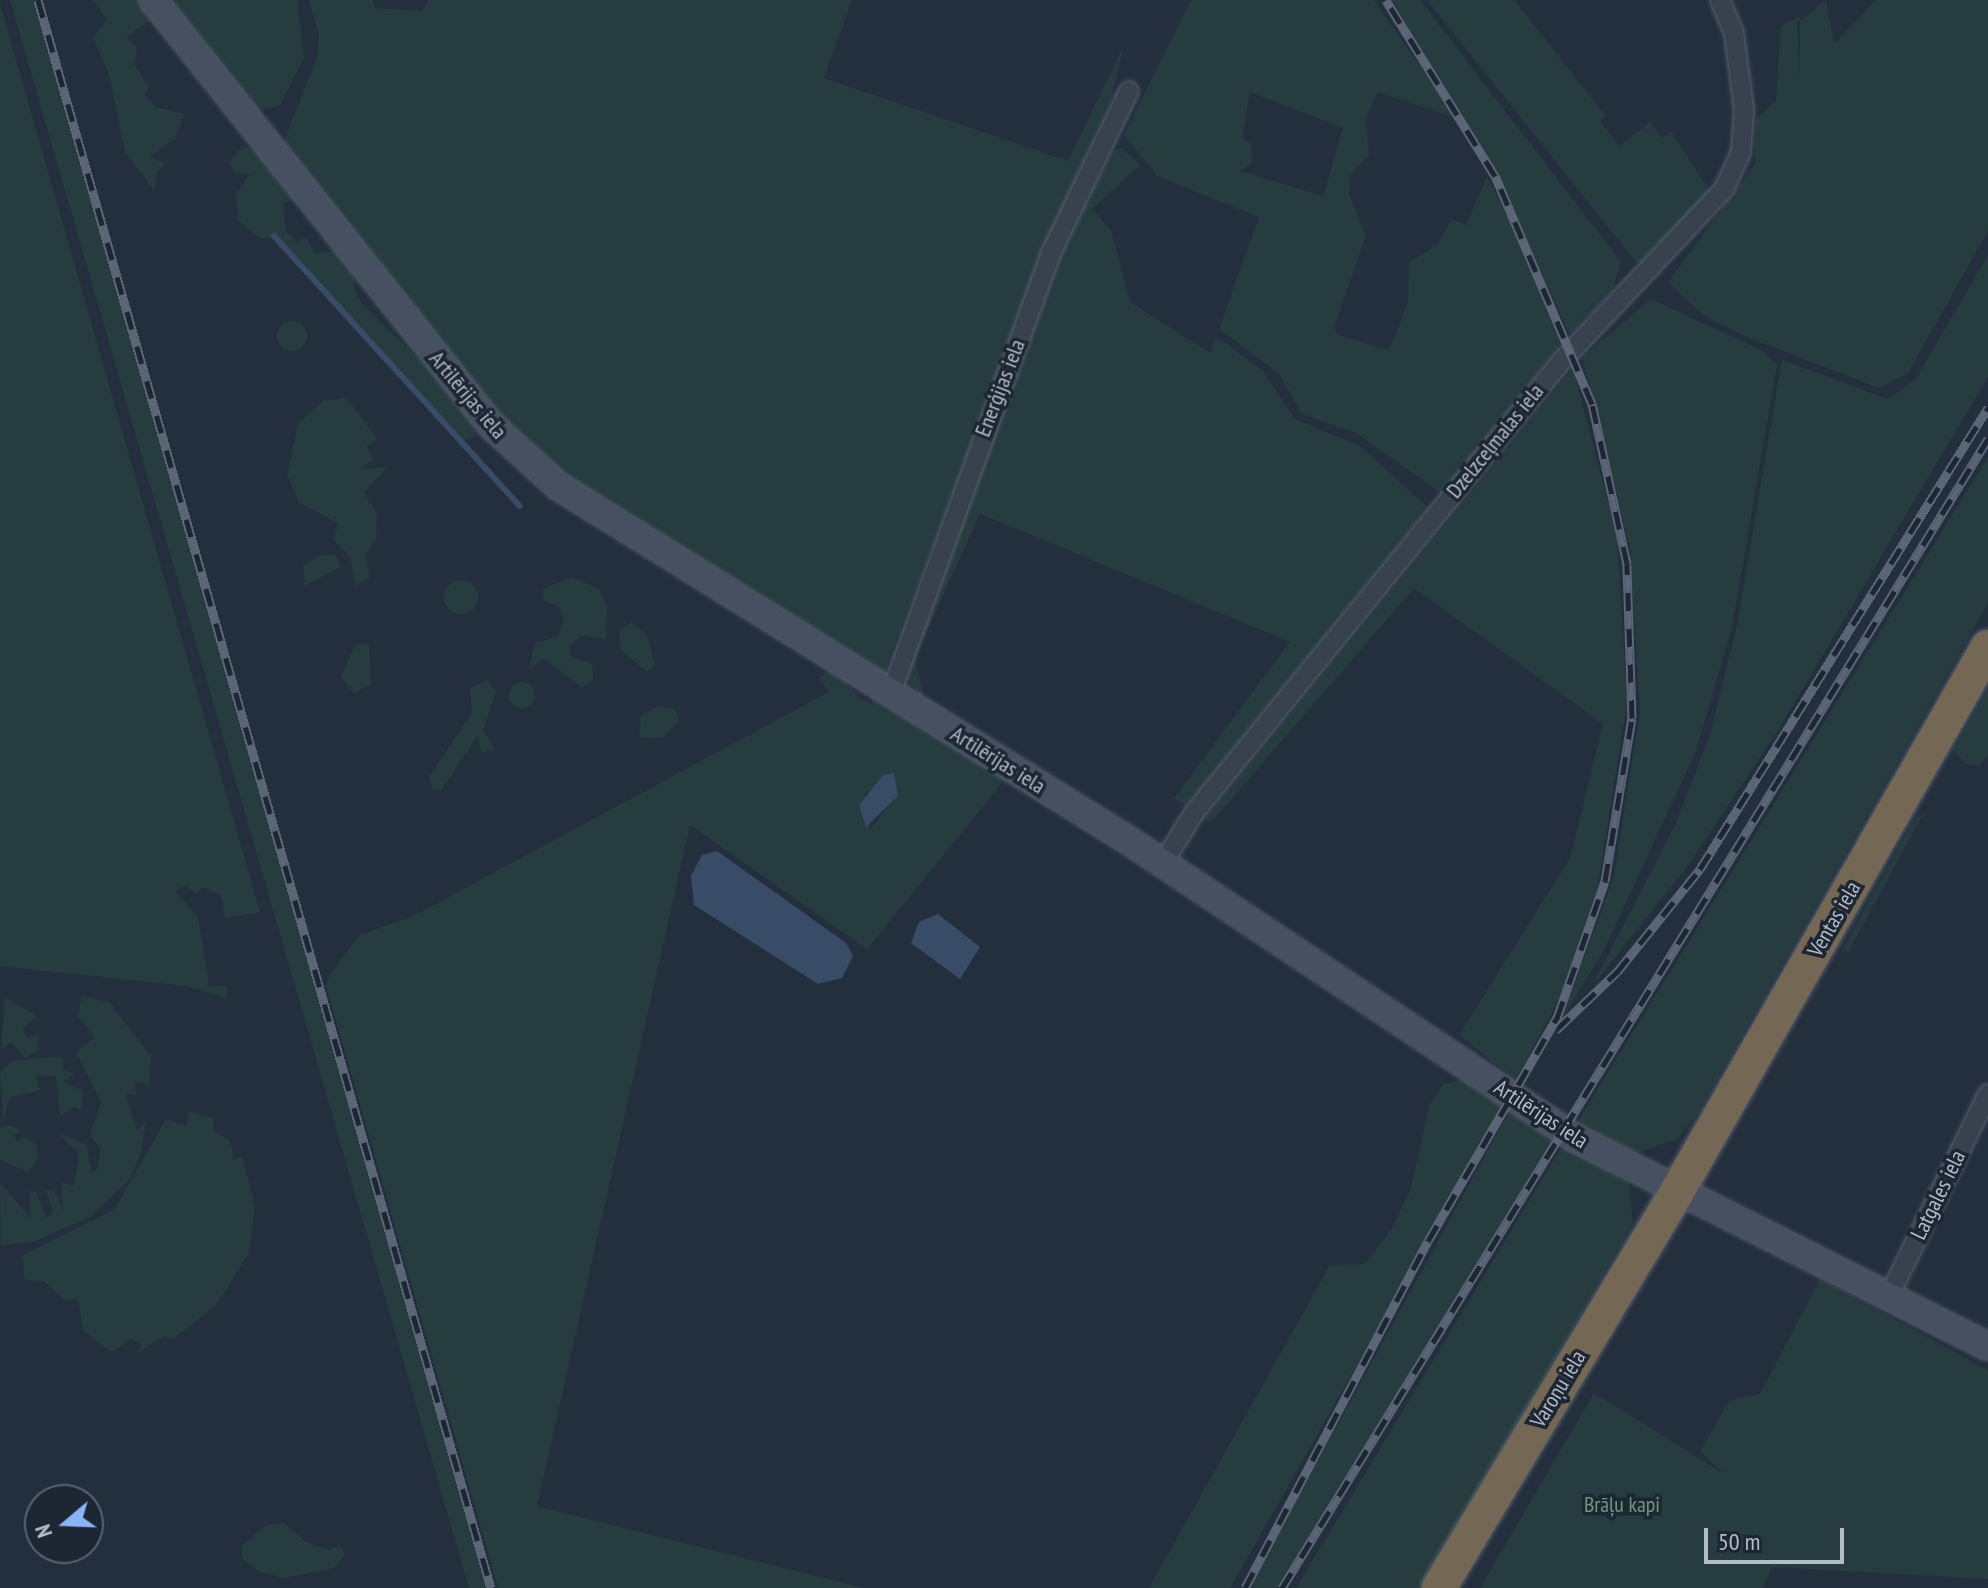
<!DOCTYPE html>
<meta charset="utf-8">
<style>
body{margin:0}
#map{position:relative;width:1988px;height:1588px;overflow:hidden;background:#242f3e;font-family:"PT Sans Narrow",sans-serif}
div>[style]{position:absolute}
.green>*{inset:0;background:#263c3f}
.round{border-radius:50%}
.water>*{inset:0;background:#394c67}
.stream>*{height:6px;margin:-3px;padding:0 3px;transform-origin:3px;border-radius:3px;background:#394c67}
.roads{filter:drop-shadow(0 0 2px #565f6c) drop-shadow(0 0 2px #565f6c)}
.street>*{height:18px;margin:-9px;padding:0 9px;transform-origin:9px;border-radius:9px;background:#38414e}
.secondary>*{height:26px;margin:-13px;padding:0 13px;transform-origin:13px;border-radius:13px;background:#465061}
.highway>*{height:34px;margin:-17px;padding:0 17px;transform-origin:17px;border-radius:17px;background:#746855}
.rail>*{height:9px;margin-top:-4.5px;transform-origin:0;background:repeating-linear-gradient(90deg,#1d2633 0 18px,#5a6575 0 36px);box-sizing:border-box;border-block:2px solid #5a6575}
span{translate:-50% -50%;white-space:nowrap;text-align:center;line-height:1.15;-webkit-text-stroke:7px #1d2633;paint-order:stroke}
.street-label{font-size:22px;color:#b4bcc9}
.park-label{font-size:22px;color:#6b9a76}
.north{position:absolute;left:24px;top:1484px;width:80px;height:80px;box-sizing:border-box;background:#1d2633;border:2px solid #59626f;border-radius:50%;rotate:251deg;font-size:22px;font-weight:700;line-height:32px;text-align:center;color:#b4bcc9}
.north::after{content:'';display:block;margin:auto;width:28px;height:36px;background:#8ab4f8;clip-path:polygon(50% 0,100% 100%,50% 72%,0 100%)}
.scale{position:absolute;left:1704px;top:1528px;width:140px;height:36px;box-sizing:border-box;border:4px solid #b4bcc9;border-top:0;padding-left:10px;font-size:24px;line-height:28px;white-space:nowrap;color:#b4bcc9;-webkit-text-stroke:6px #1d2633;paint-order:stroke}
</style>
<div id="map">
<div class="green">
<i style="clip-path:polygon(10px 0,33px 0,486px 1588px,469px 1588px)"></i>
<i style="clip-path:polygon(93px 0,141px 0,149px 20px,127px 37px,137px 48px,134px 64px,149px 86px,145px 94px,155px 107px,184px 114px,175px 139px,149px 157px,166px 163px,156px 172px,155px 191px,125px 152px,109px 75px,93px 38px,107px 19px)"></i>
<i style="clip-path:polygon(166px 0,297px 0,304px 57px,280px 105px,251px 113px)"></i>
<i style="clip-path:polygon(309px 0,373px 0,375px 8px,422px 11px,429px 0,852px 0,824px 78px,1068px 161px,1124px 45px,1111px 100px,1062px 209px,884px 673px,521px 447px,283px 144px,317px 57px,319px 35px)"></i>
<i style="clip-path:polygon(evenodd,1191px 0,1374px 0,1456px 118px,1378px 92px,1366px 119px,1369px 155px,1351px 174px,1349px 194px,1366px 236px,1334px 327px,1338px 335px,1389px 350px,1408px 303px,1409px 263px,1438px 244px,1451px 219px,1466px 225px,1487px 176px,1522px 245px,1563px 341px,1441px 493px,1356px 433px,1302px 414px,1279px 374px,1219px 329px,1259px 217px,1157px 176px,1124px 135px,1191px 0,1250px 92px,1343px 128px,1323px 196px,1240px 171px,1252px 163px,1251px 144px,1242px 138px,1250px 92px)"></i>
<i style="clip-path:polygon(1392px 0,1420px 0,1621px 262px,1612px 292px,1570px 335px,1495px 171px)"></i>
<i style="clip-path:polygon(1427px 0,1514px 0,1606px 116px,1600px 121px,1619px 146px,1650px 122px,1662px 138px,1671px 132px,1710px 191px,1645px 262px,1636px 262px)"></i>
<i style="clip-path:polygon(1826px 0,1834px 44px,1876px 0,1988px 0,1988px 231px,1908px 373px,1879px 388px,1742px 335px,1703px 315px,1668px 282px,1755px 164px,1755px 120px,1776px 101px,1781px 26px,1801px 16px,1797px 25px,1800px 78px,1800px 21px)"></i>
<i style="clip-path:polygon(0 4px,260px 912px,225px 918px,221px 895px,202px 887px,196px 895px,187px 885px,175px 891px,198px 917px,209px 986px,228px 986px,226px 998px,186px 986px,0 966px)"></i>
<i style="clip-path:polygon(243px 146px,260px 153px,296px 198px,283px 203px,286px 231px,297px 243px,305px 237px,315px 254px,334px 251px,355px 269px,354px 289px,362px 304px,442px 382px,475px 423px,474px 437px,461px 441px,274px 237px,260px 239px,238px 220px,236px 194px,250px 174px,235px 173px,229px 162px)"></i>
<i style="clip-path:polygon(1122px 148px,1140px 165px,1092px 209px,1111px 230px,1130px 302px,1210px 353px,1216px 336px,1263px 371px,1295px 419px,1360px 446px,1428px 508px,1186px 806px,1174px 798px,1290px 642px,980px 514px,915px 657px,926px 704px,908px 679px,913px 651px,1069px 234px,1114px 150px)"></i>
<i style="clip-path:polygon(1988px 255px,1988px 377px,1777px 732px,1687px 867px,1592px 986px,1675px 825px,1710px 735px,1737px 625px,1782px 360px,1888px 399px,1915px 380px)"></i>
<i style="clip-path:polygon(1651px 299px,1761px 350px,1777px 365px,1732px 627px,1696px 751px,1604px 950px,1562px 1019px,1614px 876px,1640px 712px,1630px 549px,1582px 357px)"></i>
<i class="round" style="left:277px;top:321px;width:30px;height:30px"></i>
<i style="clip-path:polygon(1573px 368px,1617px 537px,1627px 702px,1598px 885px,1560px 997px,1516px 1080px,1459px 1035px,1570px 858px,1603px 724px,1414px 588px,1210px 824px,1205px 819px)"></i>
<i style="clip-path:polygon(346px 398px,377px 438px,367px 447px,373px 460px,361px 469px,388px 467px,364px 492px,377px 515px,376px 539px,366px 554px,369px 578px,355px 587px,350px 556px,334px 541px,338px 523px,299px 502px,287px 475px,298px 424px,323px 401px)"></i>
<i style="clip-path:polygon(1988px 457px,1988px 603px,1695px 1118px,1677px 1139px,1636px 1153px,1575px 1126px)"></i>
<i style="clip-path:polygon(321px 555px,335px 555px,341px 566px,305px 586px,303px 566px)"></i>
<i style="clip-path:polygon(571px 577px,599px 589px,607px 608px,606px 639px,581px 636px,569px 647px,572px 657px,592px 664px,593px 680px,582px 687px,544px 659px,529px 668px,535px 643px,558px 637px,564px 621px,559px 607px,544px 600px,543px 589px)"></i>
<i class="round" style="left:444px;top:580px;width:34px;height:34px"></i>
<i style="clip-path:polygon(631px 622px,647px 635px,655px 665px,647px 672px,621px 650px,619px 631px)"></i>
<i style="clip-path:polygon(369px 644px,371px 685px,354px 693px,341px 677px,355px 645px)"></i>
<i style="clip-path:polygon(evenodd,833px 668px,860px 698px,873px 705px,871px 694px,1006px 778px,867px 949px,690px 825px,537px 1506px,864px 1588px,498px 1588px,326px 985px,330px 974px,360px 935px,415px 915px,829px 692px,819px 678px,833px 668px,894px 773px,897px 796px,870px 829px,865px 794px,894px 773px)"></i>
<i style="clip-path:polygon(487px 680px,496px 691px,483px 730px,496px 750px,481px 752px,478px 735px,441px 790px,433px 791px,429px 777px,472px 713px,470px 688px)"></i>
<i class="round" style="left:509px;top:682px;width:26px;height:26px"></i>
<i style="clip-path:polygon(1988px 689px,1988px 755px,1978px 766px,1966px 764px,1953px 750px)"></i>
<i style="clip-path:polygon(658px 706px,675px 709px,679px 721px,663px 738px,639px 737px,641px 716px)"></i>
<i style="clip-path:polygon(1955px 801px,1922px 816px,1848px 953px,1842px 950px,1915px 818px)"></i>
<i style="clip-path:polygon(82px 996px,110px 1003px,151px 1057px,149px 1085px,135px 1081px,136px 1095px,125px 1094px,137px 1130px,146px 1122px,142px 1150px,131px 1178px,90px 1217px,36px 1241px,1px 1246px,0 1182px,31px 1219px,29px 1191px,36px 1192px,47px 1218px,53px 1213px,46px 1190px,54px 1190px,63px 1212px,61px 1183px,74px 1186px,79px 1153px,58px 1133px,86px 1144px,92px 1173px,98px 1168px,100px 1147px,90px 1136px,101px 1102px,76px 1052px,95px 1037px,78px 1016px)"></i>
<i style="clip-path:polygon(5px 998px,37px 1016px,23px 1028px,27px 1037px,39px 1035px,38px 1050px,24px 1058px,12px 1042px,1px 1049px)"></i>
<i style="clip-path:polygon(52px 1057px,63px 1058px,63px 1069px,74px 1074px,64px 1082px,84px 1091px,81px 1111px,74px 1107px,60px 1116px,56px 1076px,36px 1075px,40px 1090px,9px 1098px,4px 1122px,0 1072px,12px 1061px)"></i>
<i style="clip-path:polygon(1465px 1078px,1506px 1103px,1230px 1588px,1149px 1588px,1330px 1265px,1365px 1264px,1391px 1230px,1411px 1188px,1429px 1106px,1443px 1085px)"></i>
<i style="clip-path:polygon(1511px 1108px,1554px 1139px,1277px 1588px,1248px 1588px)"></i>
<i style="clip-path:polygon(189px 1111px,213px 1118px,214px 1132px,230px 1140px,234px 1161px,242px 1156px,255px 1205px,249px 1253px,216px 1305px,172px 1340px,165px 1336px,137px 1353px,142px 1344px,130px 1338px,112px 1353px,83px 1330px,78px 1299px,64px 1300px,44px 1281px,25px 1280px,22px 1256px,114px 1210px,166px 1119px,186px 1126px)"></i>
<i style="clip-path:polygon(10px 1125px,22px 1132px,14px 1135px,18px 1142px,23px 1136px,37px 1146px,39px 1158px,28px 1172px,0 1160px,0 1127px)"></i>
<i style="clip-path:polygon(1564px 1143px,1629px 1183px,1633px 1223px,1422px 1588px,1296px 1588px)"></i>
<i style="clip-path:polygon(1820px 1279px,1988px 1370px,1988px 1579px,1772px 1567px,1763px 1588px,1480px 1588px,1594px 1393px,1725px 1474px,1700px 1452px,1729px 1401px,1760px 1394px)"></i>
<i style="clip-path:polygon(284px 1523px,306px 1542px,329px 1550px,340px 1545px,345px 1556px,333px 1568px,283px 1578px,258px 1571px,243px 1559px,241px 1546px,267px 1525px)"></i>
</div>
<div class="water">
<i style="clip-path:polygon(894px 773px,898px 796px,866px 827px,859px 805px,883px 775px)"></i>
<i style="clip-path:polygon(717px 851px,846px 943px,853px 956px,842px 978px,818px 984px,694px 905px,691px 876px,702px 855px)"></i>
<i style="clip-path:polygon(938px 914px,980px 947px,960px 979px,911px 943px,919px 922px)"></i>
</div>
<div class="stream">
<i style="left:274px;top:236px;width:365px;rotate:47.7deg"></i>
</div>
<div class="roads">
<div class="street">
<i style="left:891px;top:693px;width:466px;rotate:-70deg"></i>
<i style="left:1050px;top:255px;width:182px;rotate:-64.3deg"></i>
<i style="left:1163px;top:863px;width:59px;rotate:-58.2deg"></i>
<i style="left:1194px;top:813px;width:580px;rotate:-50.88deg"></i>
<i style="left:1560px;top:363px;width:239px;rotate:-46.7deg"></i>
<i style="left:1724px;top:189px;width:41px;rotate:-65.3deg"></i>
<i style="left:1741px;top:152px;width:42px;rotate:-85.9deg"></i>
<i style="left:1744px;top:110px;width:78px;rotate:-97.4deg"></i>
<i style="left:1734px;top:33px;width:36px;rotate:-113deg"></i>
<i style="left:1889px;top:1296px;width:225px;rotate:-63.9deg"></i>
</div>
<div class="secondary">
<i style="left:153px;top:0;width:543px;rotate:51.5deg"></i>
<i style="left:491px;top:425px;width:91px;rotate:42.3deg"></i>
<i style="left:558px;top:486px;width:675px;rotate:31.85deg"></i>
<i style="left:1131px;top:842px;width:534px;rotate:33.69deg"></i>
<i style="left:1575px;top:1138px;width:463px;rotate:26.8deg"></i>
</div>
<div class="highway">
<i style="left:1439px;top:1588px;width:464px;rotate:-59deg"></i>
<i style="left:1678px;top:1190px;width:625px;rotate:-60.28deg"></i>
</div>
</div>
<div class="rail">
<i style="left:38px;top:0;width:1651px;rotate:74.08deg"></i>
<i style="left:1556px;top:1030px;width:84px;rotate:-43.6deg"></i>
<i style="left:1617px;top:972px;width:132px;rotate:-51.1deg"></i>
<i style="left:1700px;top:869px;width:544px;rotate:-58.01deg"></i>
<i style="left:1245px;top:1588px;width:392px;rotate:-62.2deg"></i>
<i style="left:1428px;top:1241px;width:258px;rotate:-60deg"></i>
<i style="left:1557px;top:1018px;width:145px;rotate:-70.7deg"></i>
<i style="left:1605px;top:881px;width:165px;rotate:-80.6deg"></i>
<i style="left:1632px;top:718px;width:154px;rotate:-91.9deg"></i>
<i style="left:1627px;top:564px;width:164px;rotate:-102.3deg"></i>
<i style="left:1592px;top:404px;width:248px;rotate:-113deg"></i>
<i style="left:1495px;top:176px;width:207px;rotate:-121.8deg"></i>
<i style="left:1282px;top:1588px;width:1349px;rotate:-58.43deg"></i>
</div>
<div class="street-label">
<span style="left:1000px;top:388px;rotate:-69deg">Enerģijas iela</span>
<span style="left:468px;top:395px;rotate:50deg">Artilērijas iela</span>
<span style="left:1495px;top:441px;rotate:-51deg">Dzelzceļmalas iela</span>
<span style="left:998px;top:760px;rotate:32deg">Artilērijas iela</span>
<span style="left:1834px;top:919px;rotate:-60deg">Ventas iela</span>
<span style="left:1541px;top:1114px;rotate:33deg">Artilērijas iela</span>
<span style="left:1938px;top:1195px;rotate:-64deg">Latgales iela</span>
<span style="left:1558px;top:1389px;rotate:-59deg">Varoņu iela</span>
</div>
<div class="park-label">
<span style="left:1622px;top:1505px">Brāļu kapi</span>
</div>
<div class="north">N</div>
<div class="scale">50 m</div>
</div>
